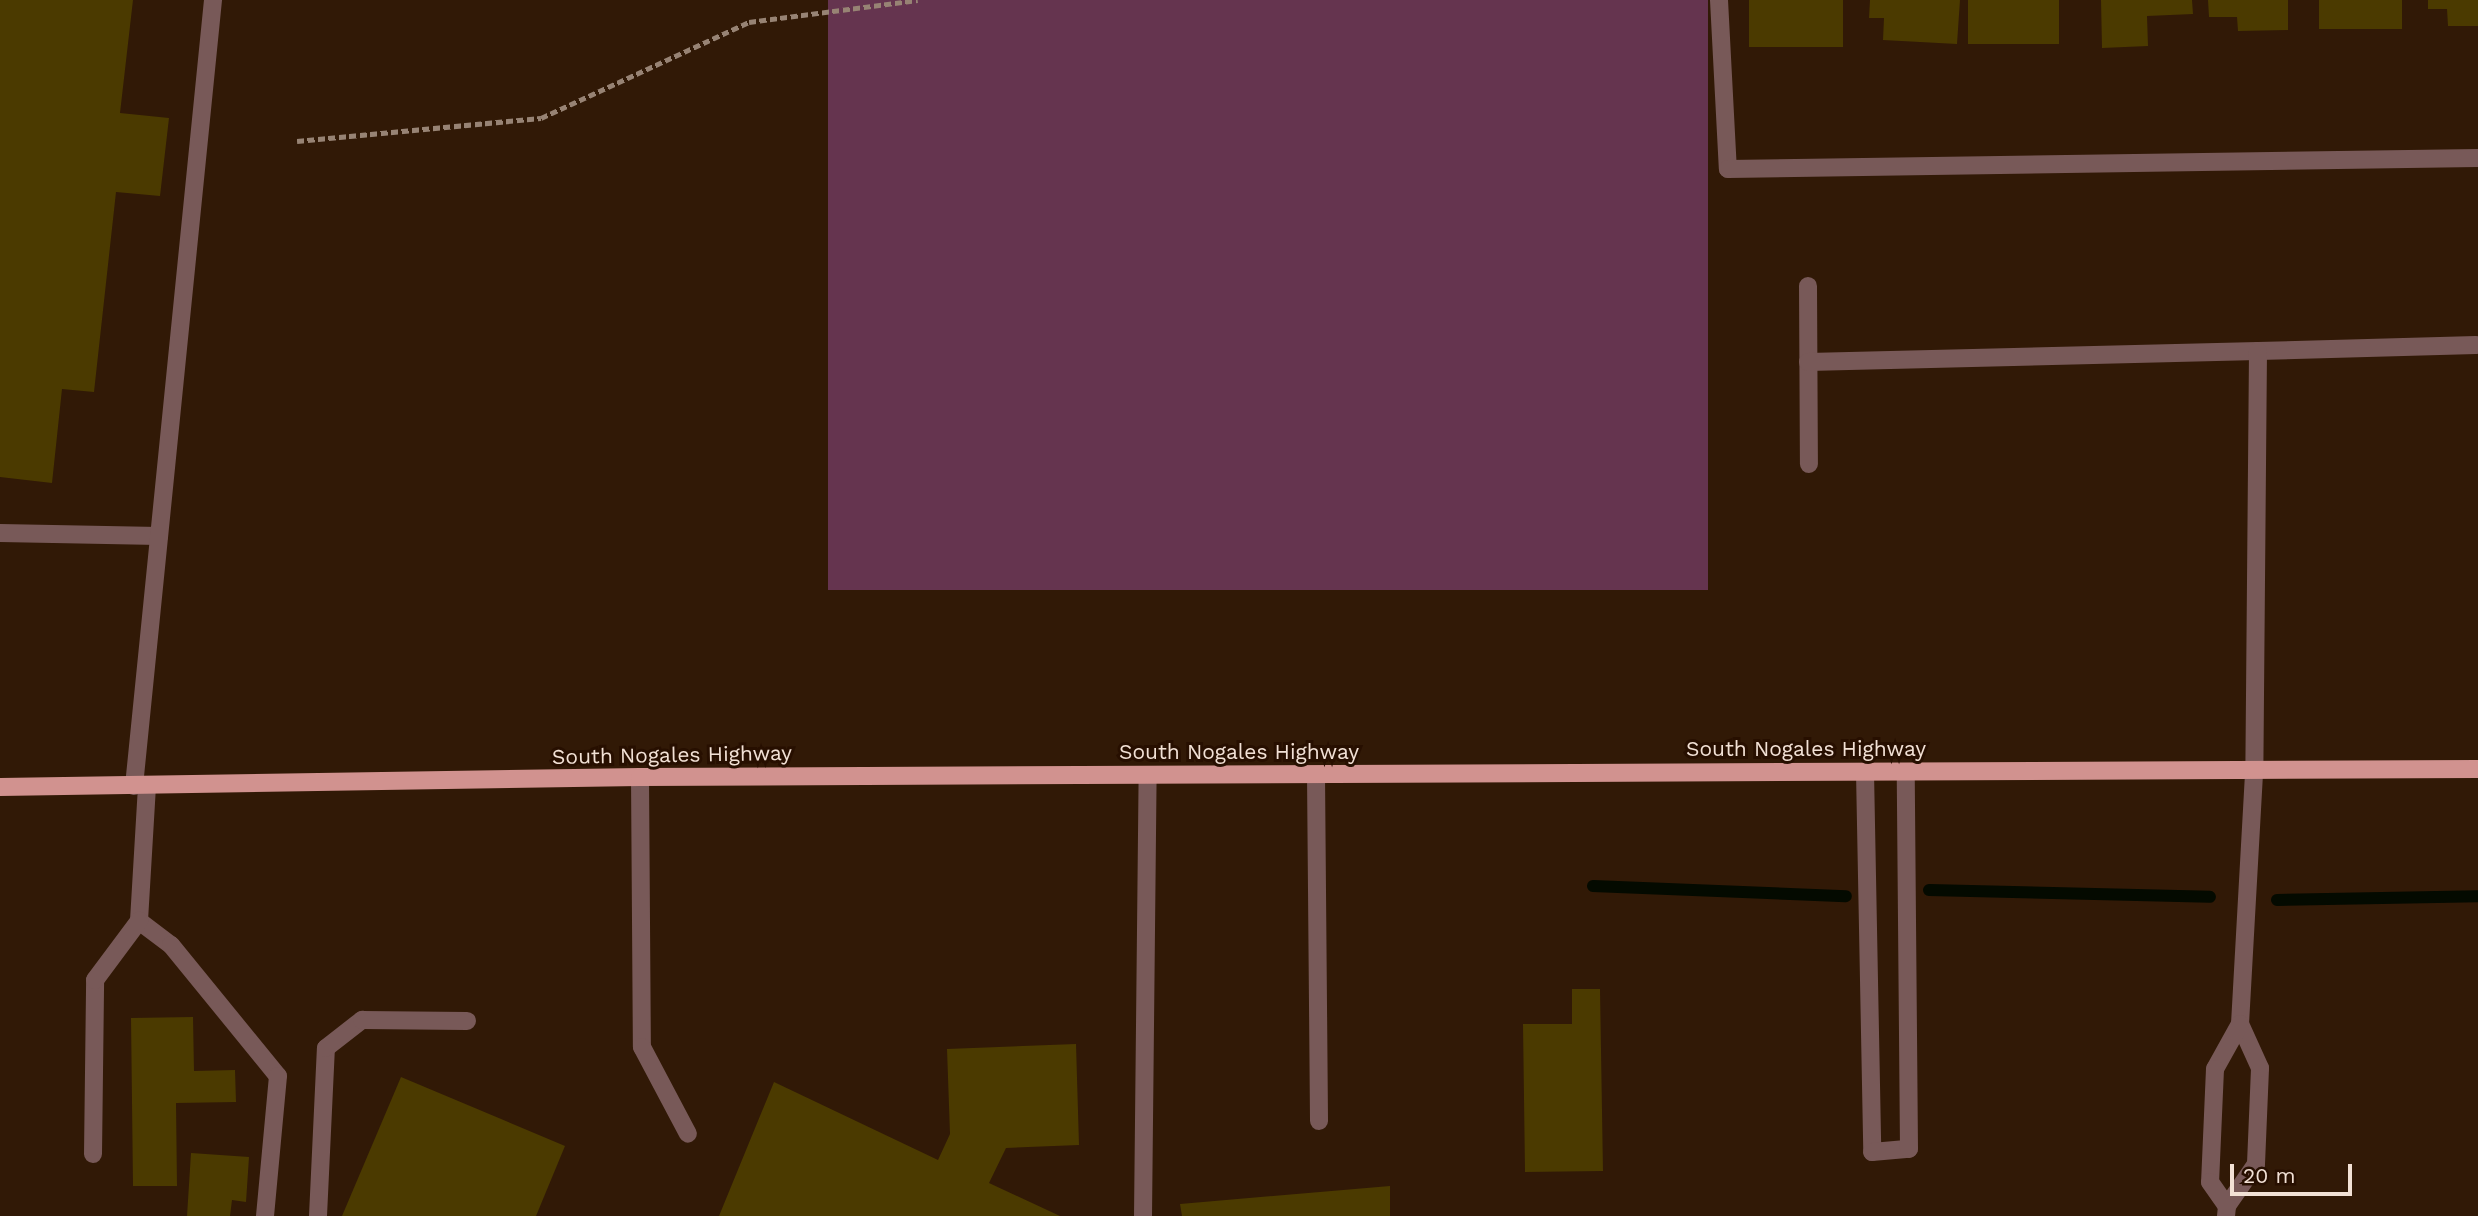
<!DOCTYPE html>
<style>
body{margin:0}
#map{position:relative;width:2478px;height:1216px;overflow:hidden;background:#311906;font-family:"Work Sans",sans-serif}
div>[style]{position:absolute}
.green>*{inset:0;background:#65344f;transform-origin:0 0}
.stream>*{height:12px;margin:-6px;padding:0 6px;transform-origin:6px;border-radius:6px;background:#040a00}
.building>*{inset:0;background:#4b3a00;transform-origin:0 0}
.path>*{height:4.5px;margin-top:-2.25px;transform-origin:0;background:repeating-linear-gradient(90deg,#978374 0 7px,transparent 0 10.5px)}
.service>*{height:18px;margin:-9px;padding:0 9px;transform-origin:9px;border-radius:9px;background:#785958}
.minor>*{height:18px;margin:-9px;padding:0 9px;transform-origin:9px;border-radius:9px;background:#785958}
.primary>*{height:18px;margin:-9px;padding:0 9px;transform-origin:9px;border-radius:9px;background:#d1928f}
span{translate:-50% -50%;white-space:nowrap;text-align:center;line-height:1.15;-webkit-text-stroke:6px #270f00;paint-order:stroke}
.street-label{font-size:21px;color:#f2e1d5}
.scale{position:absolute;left:2230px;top:1164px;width:122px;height:32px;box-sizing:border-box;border:4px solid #f2e1d5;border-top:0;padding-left:9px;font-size:21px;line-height:24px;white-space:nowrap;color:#f2e1d5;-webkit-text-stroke:5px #270f00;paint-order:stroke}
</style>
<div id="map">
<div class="green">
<i style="left:828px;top:0;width:880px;height:590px"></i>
</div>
<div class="stream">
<i style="left:1593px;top:886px;width:253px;rotate:2.3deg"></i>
<i style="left:1929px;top:890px;width:281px;rotate:1.4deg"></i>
<i style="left:2277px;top:900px;width:201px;rotate:-1.1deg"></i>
</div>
<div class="building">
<i style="clip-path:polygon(0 0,133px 0,120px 113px,169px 118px,160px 196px,116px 192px,94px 392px,62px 389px,52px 483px,0 477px)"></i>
<i style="left:1749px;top:0;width:94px;height:47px"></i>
<i style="clip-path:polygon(1870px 0,1960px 0,1957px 44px,1883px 40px,1884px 18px,1869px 18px)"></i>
<i style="left:1968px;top:0;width:91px;height:44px"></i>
<i style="clip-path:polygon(2101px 0,2192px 0,2193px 14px,2147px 16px,2148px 46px,2102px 48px)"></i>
<i style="clip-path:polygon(2208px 0,2288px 0,2288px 30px,2238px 31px,2237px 17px,2209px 17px)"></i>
<i style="left:2319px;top:0;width:83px;height:29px"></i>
<i style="clip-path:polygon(2428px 0,2478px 0,2478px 26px,2448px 26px,2447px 9px,2428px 9px)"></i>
<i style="clip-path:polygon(1572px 989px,1600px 989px,1603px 1171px,1525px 1172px,1523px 1024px,1572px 1024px)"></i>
<i style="clip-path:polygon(193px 1017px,194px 1071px,235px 1070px,236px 1102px,176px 1103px,177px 1186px,133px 1186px,131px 1018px)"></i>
<i style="clip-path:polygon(1076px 1044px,1079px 1145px,1006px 1148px,989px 1183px,1060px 1216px,719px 1216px,774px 1082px,938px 1160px,950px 1134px,947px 1049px)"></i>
<i style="clip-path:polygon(401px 1077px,565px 1146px,536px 1216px,342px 1216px)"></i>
<i style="clip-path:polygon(191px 1153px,249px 1157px,246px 1202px,232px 1200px,230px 1216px,187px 1216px)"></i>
<i style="clip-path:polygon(1390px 1186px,1390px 1216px,1182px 1216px,1180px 1204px)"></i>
</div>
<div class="path">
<i style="left:297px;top:141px;width:245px;rotate:-5.4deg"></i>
<i style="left:541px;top:118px;width:229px;rotate:-24.8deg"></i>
<i style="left:749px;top:22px;width:170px;rotate:-7.4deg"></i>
</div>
<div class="service">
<i style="left:1719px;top:0;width:169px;rotate:87deg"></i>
<i style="left:1728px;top:169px;width:750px;rotate:-0.84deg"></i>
<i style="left:1808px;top:286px;width:178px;rotate:89.7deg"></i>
<i style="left:0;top:533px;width:159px;rotate:1.1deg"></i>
<i style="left:1865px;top:772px;width:380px;rotate:88.9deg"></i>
<i style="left:1872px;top:1152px;width:37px;rotate:-5deg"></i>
<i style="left:1909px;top:1149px;width:377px;rotate:-90.5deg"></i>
<i style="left:1316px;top:775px;width:346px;rotate:89.5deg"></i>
<i style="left:640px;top:777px;width:270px;rotate:89.6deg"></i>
<i style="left:642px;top:1047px;width:98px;rotate:62.1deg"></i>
<i style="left:134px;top:786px;width:790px;rotate:-84.26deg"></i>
<i style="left:147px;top:786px;width:135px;rotate:93.4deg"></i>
<i style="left:139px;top:921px;width:40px;rotate:37deg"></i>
<i style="left:171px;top:945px;width:169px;rotate:50.8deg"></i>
<i style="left:278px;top:1076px;width:141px;rotate:95.3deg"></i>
<i style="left:2240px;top:1024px;width:254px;rotate:-86.8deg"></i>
<i style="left:93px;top:1154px;width:174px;rotate:-89.3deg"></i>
<i style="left:95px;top:980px;width:74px;rotate:-53.3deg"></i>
<i style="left:318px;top:1216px;width:168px;rotate:-87.3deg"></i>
<i style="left:326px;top:1048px;width:46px;rotate:-37.9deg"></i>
<i style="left:362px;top:1020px;width:105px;rotate:0.5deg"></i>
<i style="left:1143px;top:1216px;width:441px;rotate:-89.4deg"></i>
<i style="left:2226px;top:1216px;width:10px;rotate:-84deg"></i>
<i style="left:2227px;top:1206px;width:51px;rotate:-55.4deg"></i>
<i style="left:2256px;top:1164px;width:96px;rotate:-87.6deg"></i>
<i style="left:2260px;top:1068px;width:48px;rotate:-114.4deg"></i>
<i style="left:2240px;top:1024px;width:51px;rotate:119.1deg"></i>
<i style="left:2215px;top:1069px;width:113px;rotate:92.5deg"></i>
<i style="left:2210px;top:1182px;width:29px;rotate:55deg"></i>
</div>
<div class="minor">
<i style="left:2258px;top:351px;width:218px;rotate:-1.6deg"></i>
<i style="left:1808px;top:362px;width:450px;rotate:-1.4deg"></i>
<i style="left:2258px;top:351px;width:419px;rotate:90.5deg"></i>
</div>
<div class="primary">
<i style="left:0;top:787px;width:640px;rotate:-0.9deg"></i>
<i style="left:640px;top:777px;width:1838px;rotate:-0.25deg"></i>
</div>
<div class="street-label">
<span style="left:1806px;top:749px">South Nogales Highway</span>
<span style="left:1239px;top:752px">South Nogales Highway</span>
<span style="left:672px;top:755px;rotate:-1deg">South Nogales Highway</span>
</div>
<div class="scale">20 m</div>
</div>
